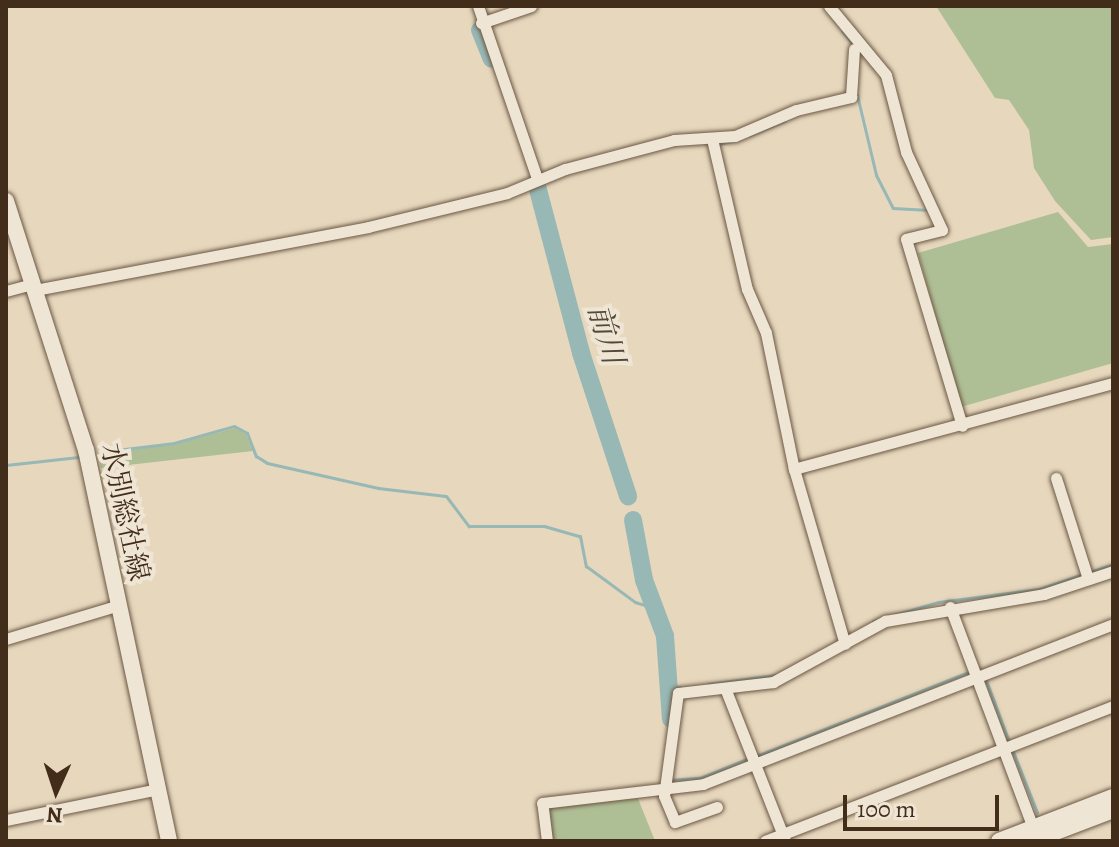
<!DOCTYPE html>
<meta charset="utf-8">
<style>
body{margin:0}
#map{position:relative;width:1119px;height:847px;overflow:hidden;background:#e6d7bd;font-family:Alegreya,"Noto Serif JP",serif}
div>[style]{position:absolute}
.green>*{inset:0;background:#afbf95}
.stream>*{height:3px;margin:-1.5px;padding:0 1.5px;transform-origin:1.5px;border-radius:1.5px;background:#97b8b5}
.river>*{height:18px;margin:-9px;padding:0 9px;transform-origin:9px;border-radius:9px;background:#97b8b5}
.roads{filter:drop-shadow(0 0 2px #6b5743) drop-shadow(0 0 2px #6b5743)}
.street>*{height:11px;margin:-5.5px;padding:0 5.5px;transform-origin:5.5px;border-radius:5.5px;background:#efe5d4}
.secondary>*{height:16px;margin:-8px;padding:0 8px;transform-origin:8px;border-radius:8px;background:#efe5d4}
span{translate:-50% -50%;white-space:nowrap;text-align:center;line-height:1.15;-webkit-text-stroke:8px #efe5d4;paint-order:stroke}
.street-label{font-size:28px;color:#422c1a}
.water-label{font-size:30px;color:#534839;font-style:italic}
.frame{position:absolute;inset:0;border:8px solid #422c1a;pointer-events:none}
.north{position:absolute;left:16px;top:751px;width:80px;height:80px;-webkit-text-stroke:6px #efe5d4;paint-order:stroke;rotate:183deg;font-size:22px;font-weight:700;line-height:32px;text-align:center;color:#422c1a}
.north::after{content:'';display:block;margin:auto;width:28px;height:36px;background:#422c1a;clip-path:polygon(50% 0,100% 100%,50% 72%,0 100%)}
.scale{position:absolute;left:843px;top:795px;width:156px;height:36px;box-sizing:border-box;border:4px solid #422c1a;border-top:0;padding-left:10px;font-size:24px;line-height:28px;white-space:nowrap;color:#422c1a;-webkit-text-stroke:6px #efe5d4;paint-order:stroke}
</style>
<div id="map">
<div class="green">
<i style="clip-path:polygon(936px 6px,1113px 6px,1113px 237px,1091px 240px,1055px 201px,1034px 168px,1029px 130px,1009px 100px,995px 98px)"></i>
<i style="clip-path:polygon(1058px 212px,1088px 247px,1113px 244px,1113px 363px,961px 407px,918px 253px)"></i>
<i style="clip-path:polygon(235px 428px,246px 434px,253px 451px,101px 468px,98px 454px,176px 444px)"></i>
<i style="clip-path:polygon(637px 796px,655px 841px,551px 841px,548px 806px)"></i>
</div>
<div class="stream">
<i style="left:842px;top:31px;width:21px;rotate:51deg"></i>
<i style="left:857px;top:95px;width:82px;rotate:76.6deg"></i>
<i style="left:876px;top:175px;width:37px;rotate:63deg"></i>
<i style="left:893px;top:208px;width:36px;rotate:3deg"></i>
<i style="left:750px;top:135px;width:37px;rotate:-22deg"></i>
<i style="left:716px;top:145px;width:16px;rotate:-14deg"></i>
<i style="left:100px;top:452px;width:75px;rotate:-6.9deg"></i>
<i style="left:174px;top:443px;width:62px;rotate:-15.8deg"></i>
<i style="left:234px;top:426px;width:15px;rotate:28deg"></i>
<i style="left:247px;top:433px;width:25px;rotate:69deg"></i>
<i style="left:256px;top:456px;width:13px;rotate:32deg"></i>
<i style="left:267px;top:463px;width:114px;rotate:12.7deg"></i>
<i style="left:378px;top:488px;width:68px;rotate:6.7deg"></i>
<i style="left:446px;top:496px;width:38px;rotate:53deg"></i>
<i style="left:469px;top:526px;width:75px"></i>
<i style="left:544px;top:526px;width:37px;rotate:16deg"></i>
<i style="left:580px;top:536px;width:31px;rotate:79deg"></i>
<i style="left:586px;top:566px;width:61px;rotate:36.3deg"></i>
<i style="left:635px;top:602px;width:20px;rotate:18deg"></i>
<i style="left:6px;top:465px;width:73px;rotate:-6.3deg"></i>
<i style="left:1090px;top:572px;width:24px;rotate:-19deg"></i>
<i style="left:873px;top:621px;width:68px;rotate:-16.3deg"></i>
<i style="left:938px;top:602px;width:102px;rotate:-7.3deg"></i>
<i style="left:1039px;top:589px;width:46px;rotate:-18.8deg"></i>
<i style="left:986px;top:680px;width:66px;rotate:69.6deg"></i>
<i style="left:708px;top:684px;width:68px;rotate:-7.7deg"></i>
<i style="left:672px;top:688px;width:8px;rotate:-7deg"></i>
<i style="left:1012px;top:749px;width:68px;rotate:68.4deg"></i>
<i style="left:756px;top:756px;width:228px;rotate:-21.6deg"></i>
<i style="left:668px;top:780px;width:32px;rotate:-4deg"></i>
<i style="left:700px;top:778px;width:53px;rotate:-22.2deg"></i>
</div>
<div class="river">
<i style="left:480px;top:30px;width:31px;rotate:68deg"></i>
<i style="left:537px;top:186px;width:173px;rotate:75.2deg"></i>
<i style="left:581px;top:353px;width:151px;rotate:71.8deg"></i>
<i style="left:633px;top:520px;width:61px;rotate:79.6deg"></i>
<i style="left:644px;top:580px;width:60px;rotate:69.4deg"></i>
<i style="left:665px;top:636px;width:83px;rotate:85.9deg"></i>
</div>
<div class="roads">
<div class="street">
<i style="left:478px;top:6px;width:182px;rotate:71.1deg"></i>
<i style="left:829px;top:6px;width:89px;rotate:50.4deg"></i>
<i style="left:886px;top:75px;width:80px;rotate:75.4deg"></i>
<i style="left:906px;top:152px;width:86px;rotate:65.2deg"></i>
<i style="left:942px;top:230px;width:37px;rotate:166deg"></i>
<i style="left:906px;top:239px;width:195px;rotate:73.3deg"></i>
<i style="left:481px;top:23px;width:53px;rotate:-18.8deg"></i>
<i style="left:712px;top:139px;width:154px;rotate:76.9deg"></i>
<i style="left:747px;top:289px;width:48px;rotate:66.6deg"></i>
<i style="left:766px;top:333px;width:139px;rotate:78.4deg"></i>
<i style="left:794px;top:469px;width:182px;rotate:73.8deg"></i>
<i style="left:35px;top:290px;width:339px;rotate:-10.7deg"></i>
<i style="left:368px;top:227px;width:143px;rotate:-13.7deg"></i>
<i style="left:507px;top:193px;width:63px;rotate:-22.5deg"></i>
<i style="left:565px;top:169px;width:113px;rotate:-14.9deg"></i>
<i style="left:674px;top:140px;width:61px;rotate:-3.8deg"></i>
<i style="left:735px;top:136px;width:66px;rotate:-23.1deg"></i>
<i style="left:796px;top:110px;width:57px;rotate:-13.3deg"></i>
<i style="left:851px;top:97px;width:48px;rotate:-86.4deg"></i>
<i style="left:6px;top:291px;width:28px;rotate:-15deg"></i>
<i style="left:794px;top:469px;width:330px;rotate:-15.1deg"></i>
<i style="left:1056px;top:478px;width:106px;rotate:72.4deg"></i>
<i style="left:950px;top:607px;width:236px;rotate:69.4deg"></i>
<i style="left:6px;top:639px;width:118px;rotate:-16.7deg"></i>
<i style="left:725px;top:688px;width:163px;rotate:68.5deg"></i>
<i style="left:717px;top:807px;width:45px;rotate:160.3deg"></i>
<i style="left:675px;top:822px;width:28px;rotate:-113deg"></i>
<i style="left:664px;top:796px;width:104px;rotate:-82.3deg"></i>
<i style="left:678px;top:693px;width:96px;rotate:-6.6deg"></i>
<i style="left:773px;top:682px;width:128px;rotate:-28.6deg"></i>
<i style="left:885px;top:621px;width:161px;rotate:-9.6deg"></i>
<i style="left:1044px;top:594px;width:73px;rotate:-18.4deg"></i>
<i style="left:6px;top:820px;width:155px;rotate:-11.5deg"></i>
<i style="left:547px;top:841px;width:38px;rotate:-97deg"></i>
<i style="left:542px;top:803px;width:162px;rotate:-6.7deg"></i>
<i style="left:703px;top:784px;width:440px;rotate:-21.3deg"></i>
<i style="left:765px;top:841px;width:373px;rotate:-21.2deg"></i>
</div>
<div class="secondary">
<i style="left:6px;top:201px;width:262px;rotate:72.2deg"></i>
<i style="left:86px;top:450px;width:400px;rotate:78deg"></i>
<i style="left:999px;top:841px;width:122px;rotate:-21.1deg"></i>
<i style="left:1032px;top:841px;width:87px;rotate:-20.9deg"></i>
</div>
</div>
<div class="street-label">
<span style="left:125px;top:512px;rotate:78deg">水別総社線</span>
</div>
<div class="water-label">
<span style="left:606px;top:334px;rotate:74deg">前川</span>
</div>
<div class="frame"></div>
<div class="north">N</div>
<div class="scale">100 m</div>
</div>
